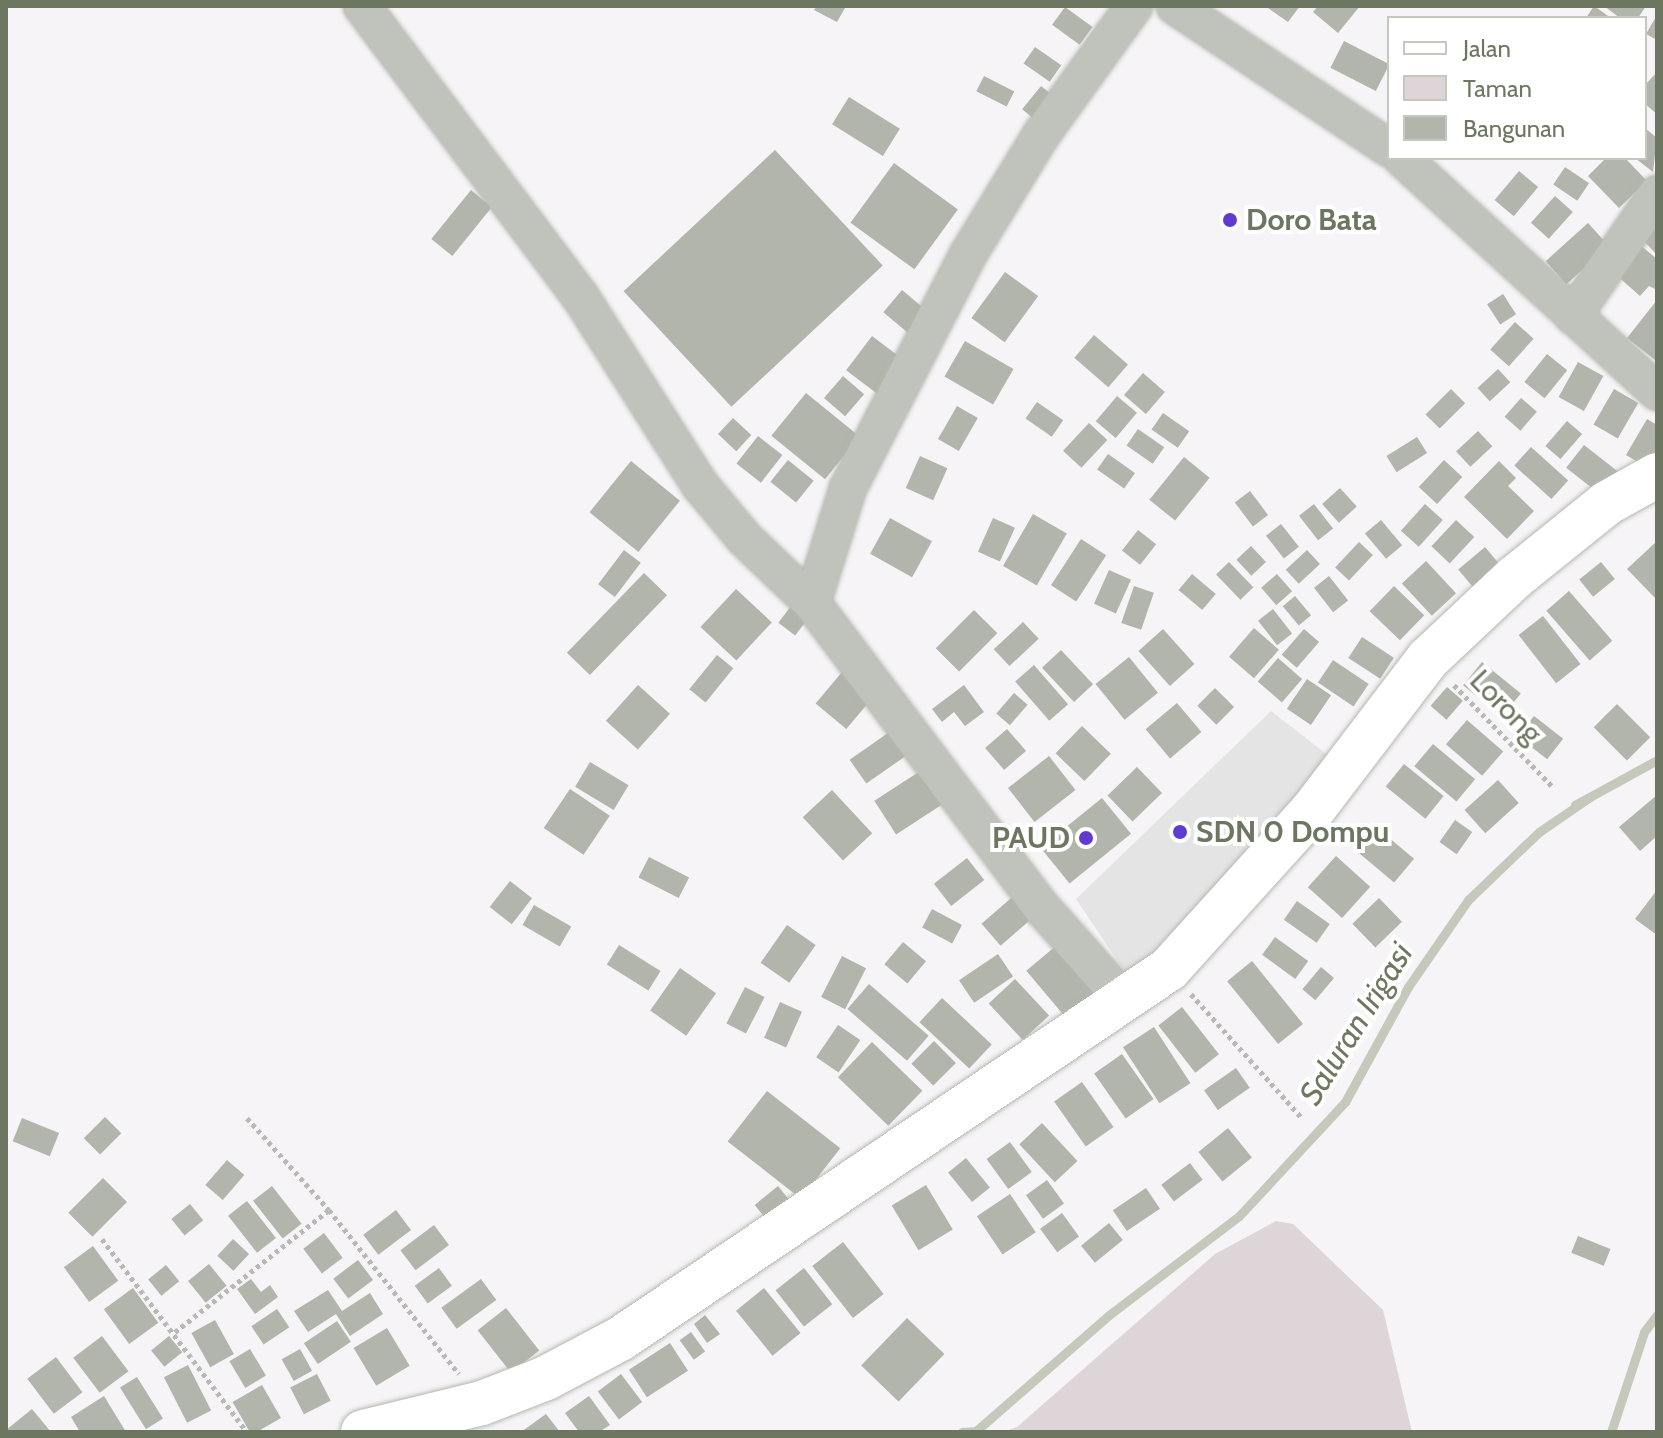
<!DOCTYPE html>
<style>
body{margin:0}
#map{position:relative;width:1663px;height:1438px;overflow:hidden;background:#f6f4f6;font-family:Cabin,sans-serif}
div>[style]{position:absolute}
.built>*{inset:0;background:#e5e4e4}
.green>*{inset:0;background:#ddd5d8}
.stream>*{height:9px;margin:-4.5px;padding:0 4.5px;transform-origin:4.5px;border-radius:4.5px;background:#c5c9bc}
.building>*{inset:0;background:#b1b5ab;transform-origin:0 0}
.path>*{height:5px;margin-top:-2.5px;transform-origin:0;background:repeating-linear-gradient(90deg,#b7bab4 0 4px,transparent 0 8px)}
.roads{filter:drop-shadow(0 0 2px #b3b8ae) drop-shadow(0 0 2px #b3b8ae)}
.street>*{height:36px;margin:-18px;padding:0 18px;transform-origin:18px;border-radius:18px;background:#c0c3bc}
.secondary>*{height:44px;margin:-22px;padding:0 22px;transform-origin:22px;border-radius:22px;background:#fff}
.dots>*{width:22px;height:22px;translate:-50% -50%;box-sizing:border-box;border:4px solid #fff;border-radius:50%}
span{translate:-50% -50%;white-space:nowrap;text-align:center;line-height:1.15;-webkit-text-stroke:8px #fff;paint-order:stroke}
.poi-label{font-size:30px;color:#6c7660;font-weight:700}
.left{translate:0 -50%;text-align:left}
.right{translate:-100% -50%;text-align:right}
.street-label{font-size:30px;color:#6c7660}
.water-label{font-size:32px;color:#707760;font-style:italic}
.frame{position:absolute;inset:0;border:8px solid #6c7660;pointer-events:none}
.legend{position:absolute;left:1387px;top:16px;width:260px;height:144px;box-sizing:border-box;background:#fff;border:2px solid #c4c8bf;margin:0;padding:10px 14px;list-style:none;font-size:24px;color:#6c7660}
.legend li{display:flex;align-items:center;gap:16px;height:40px}
.legend b{width:40px;border:2px solid #c4c8bf}
</style>
<div id="map">
<div class="built">
<i style="clip-path:polygon(1271px 711px,1343px 767px,1132px 982px,1076px 899px)"></i>
</div>
<div class="green">
<i style="clip-path:polygon(1276px 1221px,1293px 1224px,1383px 1310px,1412px 1432px,1003px 1432px,1017px 1427px,1215px 1254px)"></i>
</div>
<div class="stream">
<i style="left:962px;top:1432px;width:14px;rotate:-4deg"></i>
<i style="left:976px;top:1431px;width:176px;rotate:-41.1deg"></i>
<i style="left:1109px;top:1315px;width:163px;rotate:-37.3deg"></i>
<i style="left:1239px;top:1216px;width:156px;rotate:-47.1deg"></i>
<i style="left:1345px;top:1102px;width:131px;rotate:-61.3deg"></i>
<i style="left:1408px;top:987px;width:106px;rotate:-55.4deg"></i>
<i style="left:1468px;top:900px;width:98px;rotate:-43.8deg"></i>
<i style="left:1539px;top:832px;width:62px;rotate:-34.5deg"></i>
<i style="left:1590px;top:797px;width:17px;rotate:152deg"></i>
<i style="left:1575px;top:805px;width:94px;rotate:-28.8deg"></i>
<i style="left:1611px;top:1432px;width:105px;rotate:-71.7deg"></i>
<i style="left:1644px;top:1332px;width:21px;rotate:-53deg"></i>
</div>
<div class="building">
<i style="clip-path:polygon(817px 6px,846px 6px,837px 22px,814px 10px)"></i>
<i style="clip-path:polygon(1265px 6px,1300px 6px,1288px 22px)"></i>
<i style="clip-path:polygon(1318px 6px,1360px 6px,1338px 33px,1313px 12px)"></i>
<i style="clip-path:polygon(1594px 6px,1611px 18px,1586px 18px)"></i>
<i style="clip-path:polygon(1604px 6px,1646px 6px,1638px 18px,1620px 18px)"></i>
<i style="left:1065px;top:7px;width:34px;height:22px;rotate:36deg"></i>
<i style="clip-path:polygon(1657px 15px,1657px 40px,1646px 34px)"></i>
<i style="left:1344px;top:41px;width:51px;height:30px;rotate:27deg"></i>
<i style="left:1035px;top:47px;width:32px;height:20px;rotate:35deg"></i>
<i style="clip-path:polygon(1657px 72px,1657px 114px,1645px 104px,1645px 85px)"></i>
<i style="left:984px;top:76px;width:34px;height:17px;rotate:27deg"></i>
<i style="left:1041px;top:86px;width:21px;height:30px;rotate:39deg"></i>
<i style="left:849px;top:97px;width:60px;height:32px;rotate:32deg"></i>
<i style="clip-path:polygon(1645px 128px,1657px 138px,1653px 172px,1635px 158px,1645px 158px)"></i>
<i style="left:775px;top:150px;width:158px;height:207px;rotate:47deg"></i>
<i style="clip-path:polygon(1606px 158px,1625px 158px,1647px 181px,1619px 208px,1588px 176px)"></i>
<i style="left:894px;top:163px;width:79px;height:74px;rotate:36deg"></i>
<i style="left:1565px;top:167px;width:29px;height:21px;rotate:34deg"></i>
<i style="left:1519px;top:171px;width:25px;height:38px;rotate:40deg"></i>
<i style="left:471px;top:190px;width:27px;height:63px;rotate:39deg"></i>
<i style="left:1555px;top:196px;width:24px;height:36px;rotate:42deg"></i>
<i style="clip-path:polygon(1657px 220px,1657px 255px,1640px 237px)"></i>
<i style="left:1588px;top:223px;width:31px;height:57px;rotate:48deg"></i>
<i style="clip-path:polygon(1640px 245px,1657px 259px,1657px 290px,1649px 286px,1640px 296px,1614px 273px)"></i>
<i style="left:1005px;top:272px;width:41px;height:57px;rotate:36deg"></i>
<i style="left:902px;top:290px;width:35px;height:29px;rotate:40deg"></i>
<i style="left:1503px;top:294px;width:24px;height:19px;rotate:57deg"></i>
<i style="clip-path:polygon(1657px 300px,1657px 358px,1655px 360px,1627px 338px)"></i>
<i style="left:1515px;top:322px;width:25px;height:37px;rotate:42deg"></i>
<i style="left:1094px;top:335px;width:45px;height:30px;rotate:41deg"></i>
<i style="left:872px;top:336px;width:46px;height:43px;rotate:37deg"></i>
<i style="left:965px;top:341px;width:56px;height:41px;rotate:30deg"></i>
<i style="left:1547px;top:354px;width:26px;height:36px;rotate:39deg"></i>
<i style="left:1578px;top:362px;width:29px;height:40px;rotate:29deg"></i>
<i style="left:1498px;top:369px;width:18px;height:28px;rotate:47deg"></i>
<i style="left:1143px;top:373px;width:29px;height:29px;rotate:41deg"></i>
<i style="left:843px;top:376px;width:28px;height:29px;rotate:41deg"></i>
<i style="left:1451px;top:389px;width:20px;height:36px;rotate:45deg"></i>
<i style="left:1614px;top:389px;width:28px;height:41px;rotate:30deg"></i>
<i style="left:806px;top:393px;width:69px;height:55px;rotate:39deg"></i>
<i style="left:1117px;top:396px;width:26px;height:33px;rotate:40deg"></i>
<i style="left:1521px;top:398px;width:21px;height:25px;rotate:41deg"></i>
<i style="left:1037px;top:402px;width:32px;height:20px;rotate:35deg"></i>
<i style="left:957px;top:406px;width:24px;height:38px;rotate:30deg"></i>
<i style="left:1163px;top:413px;width:32px;height:20px;rotate:35deg"></i>
<i style="left:733px;top:418px;width:25px;height:22px;rotate:43deg"></i>
<i style="clip-path:polygon(1647px 419px,1657px 425px,1657px 458px,1650px 469px,1626px 455px)"></i>
<i style="left:1567px;top:421px;width:20px;height:33px;rotate:41deg"></i>
<i style="left:1089px;top:423px;width:25px;height:38px;rotate:43deg"></i>
<i style="left:1138px;top:429px;width:32px;height:20px;rotate:35deg"></i>
<i style="left:1478px;top:431px;width:21px;height:30px;rotate:47deg"></i>
<i style="left:758px;top:436px;width:31px;height:35px;rotate:38deg"></i>
<i style="left:1417px;top:437px;width:19px;height:36px;rotate:58deg"></i>
<i style="left:1584px;top:445px;width:43px;height:29px;rotate:38deg"></i>
<i style="left:1531px;top:447px;width:50px;height:25px;rotate:42deg"></i>
<i style="left:1108px;top:454px;width:33px;height:19px;rotate:35deg"></i>
<i style="left:920px;top:456px;width:30px;height:35px;rotate:24deg"></i>
<i style="left:1184px;top:457px;width:33px;height:55px;rotate:39deg"></i>
<i style="left:788px;top:460px;width:33px;height:28px;rotate:39deg"></i>
<i style="left:1444px;top:460px;width:25px;height:37px;rotate:43deg"></i>
<i style="left:631px;top:461px;width:63px;height:66px;rotate:39deg"></i>
<i style="clip-path:polygon(1499px 461px,1516px 478px,1508px 486px,1534px 511px,1507px 539px,1464px 497px)"></i>
<i style="left:1340px;top:488px;width:25px;height:24px;rotate:48deg"></i>
<i style="left:1250px;top:491px;width:30px;height:19px;rotate:53deg"></i>
<i style="left:1314px;top:504px;width:31px;height:19px;rotate:52deg"></i>
<i style="left:1425px;top:504px;width:24px;height:36px;rotate:42deg"></i>
<i style="left:1033px;top:514px;width:39px;height:60px;rotate:30deg"></i>
<i style="left:890px;top:518px;width:48px;height:41px;rotate:29deg"></i>
<i style="left:993px;top:518px;width:24px;height:37px;rotate:24deg"></i>
<i style="left:1381px;top:520px;width:33px;height:21px;rotate:50deg"></i>
<i style="left:1456px;top:520px;width:25px;height:36px;rotate:43deg"></i>
<i style="left:1281px;top:524px;width:29px;height:19px;rotate:52deg"></i>
<i style="left:1138px;top:530px;width:23px;height:26px;rotate:38deg"></i>
<i style="left:1081px;top:539px;width:30px;height:55px;rotate:33deg"></i>
<i style="clip-path:polygon(1657px 541px,1657px 600px,1627px 569px)"></i>
<i style="left:1359px;top:542px;width:19px;height:35px;rotate:43deg"></i>
<i style="left:1251px;top:546px;width:22px;height:20px;rotate:47deg"></i>
<i style="left:1485px;top:547px;width:34px;height:35px;rotate:50deg"></i>
<i style="left:624px;top:550px;width:21px;height:43px;rotate:37deg"></i>
<i style="left:1307px;top:550px;width:19px;height:29px;rotate:47deg"></i>
<i style="left:1426px;top:561px;width:44px;height:33px;rotate:47deg"></i>
<i style="left:1229px;top:562px;width:35px;height:18px;rotate:46deg"></i>
<i style="left:1601px;top:562px;width:22px;height:28px;rotate:51deg"></i>
<i style="left:1109px;top:570px;width:24px;height:37px;rotate:24deg"></i>
<i style="left:644px;top:573px;width:32px;height:111px;rotate:44deg"></i>
<i style="left:1192px;top:574px;width:31px;height:21px;rotate:40deg"></i>
<i style="left:1277px;top:574px;width:23px;height:21px;rotate:49deg"></i>
<i style="left:1329px;top:576px;width:31px;height:19px;rotate:52deg"></i>
<i style="left:1134px;top:586px;width:21px;height:39px;rotate:19deg"></i>
<i style="left:1394px;top:586px;width:42px;height:35px;rotate:44deg"></i>
<i style="left:736px;top:589px;width:49px;height:52px;rotate:43deg"></i>
<i style="left:1569px;top:591px;width:66px;height:30px;rotate:49deg"></i>
<i style="left:1295px;top:596px;width:25px;height:16px;rotate:50deg"></i>
<i style="left:794px;top:602px;width:21px;height:26px;rotate:37deg"></i>
<i style="left:1273px;top:609px;width:31px;height:19px;rotate:52deg"></i>
<i style="left:974px;top:610px;width:33px;height:54px;rotate:45deg"></i>
<i style="left:1543px;top:616px;width:61px;height:31px;rotate:52deg"></i>
<i style="left:1023px;top:622px;width:23px;height:40px;rotate:47deg"></i>
<i style="left:1254px;top:628px;width:33px;height:38px;rotate:41deg"></i>
<i style="left:1163px;top:629px;width:47px;height:33px;rotate:48deg"></i>
<i style="left:1304px;top:629px;width:20px;height:34px;rotate:41deg"></i>
<i style="left:1362px;top:637px;width:38px;height:25px;rotate:33deg"></i>
<i style="left:1061px;top:650px;width:47px;height:26px;rotate:47deg"></i>
<i style="left:717px;top:655px;width:21px;height:44px;rotate:39deg"></i>
<i style="left:1129px;top:657px;width:46px;height:43px;rotate:51deg"></i>
<i style="left:1278px;top:658px;width:32px;height:31px;rotate:41deg"></i>
<i style="left:1333px;top:660px;width:43px;height:27px;rotate:34deg"></i>
<i style="left:1482px;top:662px;width:50px;height:30px;rotate:39deg"></i>
<i style="left:1034px;top:665px;width:52px;height:25px;rotate:49deg"></i>
<i style="left:842px;top:672px;width:40px;height:41px;rotate:40deg"></i>
<i style="left:1307px;top:679px;width:29px;height:36px;rotate:34deg"></i>
<i style="left:638px;top:685px;width:43px;height:48px;rotate:42deg"></i>
<i style="clip-path:polygon(964px 685px,984px 712px,965px 726px,954px 712px,942px 722px,932px 709px)"></i>
<i style="left:1447px;top:687px;width:21px;height:25px;rotate:41deg"></i>
<i style="left:1215px;top:688px;width:27px;height:25px;rotate:45deg"></i>
<i style="left:1014px;top:693px;width:18px;height:27px;rotate:41deg"></i>
<i style="left:1177px;top:703px;width:38px;height:41px;rotate:50deg"></i>
<i style="left:1617px;top:704px;width:47px;height:33px;rotate:45deg"></i>
<i style="left:1534px;top:716px;width:37px;height:26px;rotate:38deg"></i>
<i style="left:1467px;top:720px;width:48px;height:32px;rotate:41deg"></i>
<i style="left:898px;top:726px;width:29px;height:59px;rotate:55deg"></i>
<i style="left:1082px;top:726px;width:40px;height:38px;rotate:44deg"></i>
<i style="left:1007px;top:729px;width:29px;height:29px;rotate:49deg"></i>
<i style="left:1433px;top:744px;width:55px;height:29px;rotate:40deg"></i>
<i style="left:1049px;top:756px;width:43px;height:52px;rotate:52deg"></i>
<i style="left:590px;top:762px;width:45px;height:29px;rotate:31deg"></i>
<i style="left:1404px;top:764px;width:51px;height:29px;rotate:39deg"></i>
<i style="left:928px;top:766px;width:40px;height:64px;rotate:57deg"></i>
<i style="left:1137px;top:767px;width:36px;height:41px;rotate:46deg"></i>
<i style="left:1498px;top:780px;width:31px;height:45px;rotate:48deg"></i>
<i style="left:570px;top:789px;width:48px;height:47px;rotate:34deg"></i>
<i style="left:832px;top:790px;width:59px;height:40px;rotate:47deg"></i>
<i style="clip-path:polygon(1657px 795px,1657px 836px,1640px 851px,1619px 827px)"></i>
<i style="left:1102px;top:798px;width:46px;height:79px;rotate:51deg"></i>
<i style="left:1455px;top:820px;width:21px;height:27px;rotate:35deg"></i>
<i style="left:1375px;top:826px;width:51px;height:31px;rotate:40deg"></i>
<i style="left:1336px;top:856px;width:46px;height:42px;rotate:42deg"></i>
<i style="left:649px;top:857px;width:45px;height:23px;rotate:27deg"></i>
<i style="left:967px;top:858px;width:28px;height:42px;rotate:52deg"></i>
<i style="left:510px;top:881px;width:28px;height:33px;rotate:38deg"></i>
<i style="clip-path:polygon(1657px 890px,1657px 935px,1635px 919px)"></i>
<i style="left:1017px;top:893px;width:29px;height:47px;rotate:49deg"></i>
<i style="left:1379px;top:898px;width:33px;height:37px;rotate:46deg"></i>
<i style="left:1297px;top:901px;width:40px;height:23px;rotate:35deg"></i>
<i style="left:534px;top:905px;width:43px;height:23px;rotate:30deg"></i>
<i style="left:932px;top:909px;width:34px;height:21px;rotate:28deg"></i>
<i style="left:787px;top:925px;width:35px;height:46px;rotate:35deg"></i>
<i style="left:1275px;top:937px;width:41px;height:22px;rotate:36deg"></i>
<i style="left:903px;top:942px;width:30px;height:29px;rotate:40deg"></i>
<i style="left:619px;top:945px;width:49px;height:23px;rotate:32deg"></i>
<i style="left:1057px;top:945px;width:72px;height:40px;rotate:50deg"></i>
<i style="left:998px;top:954px;width:27px;height:47px;rotate:56deg"></i>
<i style="left:842px;top:956px;width:27px;height:46px;rotate:27deg"></i>
<i style="left:1252px;top:961px;width:81px;height:32px;rotate:51deg"></i>
<i style="left:1321px;top:967px;width:17px;height:29px;rotate:40deg"></i>
<i style="left:680px;top:968px;width:44px;height:52px;rotate:35deg"></i>
<i style="left:1015px;top:979px;width:50px;height:36px;rotate:47deg"></i>
<i style="left:869px;top:984px;width:79px;height:33px;rotate:41deg"></i>
<i style="left:745px;top:987px;width:22px;height:41px;rotate:27deg"></i>
<i style="left:942px;top:998px;width:68px;height:33px;rotate:43deg"></i>
<i style="left:780px;top:1002px;width:24px;height:39px;rotate:24deg"></i>
<i style="left:1182px;top:1007px;width:60px;height:30px;rotate:52deg"></i>
<i style="left:838px;top:1025px;width:27px;height:39px;rotate:34deg"></i>
<i style="left:1154px;top:1027px;width:67px;height:37px;rotate:57deg"></i>
<i style="left:934px;top:1041px;width:31px;height:32px;rotate:45deg"></i>
<i style="left:872px;top:1042px;width:70px;height:49px;rotate:44deg"></i>
<i style="left:1122px;top:1054px;width:55px;height:34px;rotate:55deg"></i>
<i style="left:1236px;top:1068px;width:24px;height:39px;rotate:55deg"></i>
<i style="left:1082px;top:1082px;width:55px;height:34px;rotate:55deg"></i>
<i style="left:767px;top:1091px;width:93px;height:64px;rotate:38deg"></i>
<i style="left:105px;top:1117px;width:23px;height:30px;rotate:45deg"></i>
<i style="left:22px;top:1118px;width:40px;height:25px;rotate:22deg"></i>
<i style="left:1042px;top:1123px;width:52px;height:31px;rotate:47deg"></i>
<i style="left:1228px;top:1128px;width:38px;height:38px;rotate:51deg"></i>
<i style="left:1010px;top:1142px;width:37px;height:29px;rotate:54deg"></i>
<i style="left:966px;top:1158px;width:38px;height:23px;rotate:51deg"></i>
<i style="left:227px;top:1160px;width:23px;height:33px;rotate:41deg"></i>
<i style="left:1190px;top:1163px;width:21px;height:36px;rotate:53deg"></i>
<i style="left:103px;top:1178px;width:34px;height:49px;rotate:45deg"></i>
<i style="left:1047px;top:1180px;width:29px;height:26px;rotate:54deg"></i>
<i style="left:926px;top:1185px;width:52px;height:40px;rotate:59deg"></i>
<i style="left:272px;top:1186px;width:48px;height:24px;rotate:52deg"></i>
<i style="left:778px;top:1186px;width:19px;height:30px;rotate:51deg"></i>
<i style="left:1146px;top:1188px;width:25px;height:40px;rotate:56deg"></i>
<i style="left:1010px;top:1194px;width:46px;height:40px;rotate:56deg"></i>
<i style="left:247px;top:1201px;width:47px;height:24px;rotate:52deg"></i>
<i style="left:190px;top:1204px;width:21px;height:24px;rotate:51deg"></i>
<i style="left:396px;top:1210px;width:25px;height:41px;rotate:53deg"></i>
<i style="left:1062px;top:1213px;width:29px;height:27px;rotate:54deg"></i>
<i style="left:1109px;top:1223px;width:22px;height:36px;rotate:51deg"></i>
<i style="left:434px;top:1225px;width:25px;height:42px;rotate:53deg"></i>
<i style="left:324px;top:1233px;width:31px;height:26px;rotate:53deg"></i>
<i style="left:1578px;top:1236px;width:35px;height:18px;rotate:22deg"></i>
<i style="left:233px;top:1239px;width:22px;height:23px;rotate:43deg"></i>
<i style="left:843px;top:1242px;width:66px;height:39px;rotate:52deg"></i>
<i style="left:93px;top:1246px;width:43px;height:36px;rotate:54deg"></i>
<i style="left:358px;top:1260px;width:25px;height:31px;rotate:53deg"></i>
<i style="left:209px;top:1264px;width:28px;height:27px;rotate:51deg"></i>
<i style="left:166px;top:1265px;width:21px;height:23px;rotate:51deg"></i>
<i style="left:439px;top:1268px;width:22px;height:30px;rotate:54deg"></i>
<i style="left:804px;top:1268px;width:46px;height:36px;rotate:52deg"></i>
<i style="clip-path:polygon(251px 1279px,261px 1292px,270px 1285px,278px 1297px,255px 1314px,237px 1289px)"></i>
<i style="left:481px;top:1279px;width:26px;height:49px;rotate:54deg"></i>
<i style="left:133px;top:1288px;width:43px;height:36px;rotate:54deg"></i>
<i style="left:764px;top:1288px;width:58px;height:36px;rotate:51deg"></i>
<i style="clip-path:polygon(328px 1290px,342px 1311px,370px 1293px,383px 1314px,350px 1336px,336px 1314px,308px 1332px,294px 1311px)"></i>
<i style="left:506px;top:1308px;width:54px;height:36px;rotate:52deg"></i>
<i style="left:277px;top:1309px;width:22px;height:31px;rotate:56deg"></i>
<i style="clip-path:polygon(705px 1315px,720px 1334px,707px 1343px,694px 1324px)"></i>
<i style="left:907px;top:1318px;width:52px;height:66px;rotate:44deg"></i>
<i style="left:215px;top:1320px;width:39px;height:27px;rotate:61deg"></i>
<i style="left:337px;top:1321px;width:25px;height:40px;rotate:56deg"></i>
<i style="left:387px;top:1328px;width:44px;height:39px;rotate:59deg"></i>
<i style="left:691px;top:1332px;width:24px;height:14px;rotate:54deg"></i>
<i style="left:102px;top:1336px;width:44px;height:36px;rotate:53deg"></i>
<i style="left:169px;top:1336px;width:21px;height:23px;rotate:51deg"></i>
<i style="left:670px;top:1343px;width:33px;height:49px;rotate:57deg"></i>
<i style="left:250px;top:1349px;width:31px;height:24px;rotate:59deg"></i>
<i style="left:300px;top:1349px;width:25px;height:21px;rotate:61deg"></i>
<i style="left:56px;top:1357px;width:44px;height:36px;rotate:53deg"></i>
<i style="left:188px;top:1365px;width:51px;height:27px;rotate:63deg"></i>
<i style="left:317px;top:1374px;width:30px;height:30px;rotate:63deg"></i>
<i style="left:621px;top:1374px;width:35px;height:29px;rotate:53deg"></i>
<i style="left:137px;top:1377px;width:49px;height:20px;rotate:58deg"></i>
<i style="left:262px;top:1385px;width:38px;height:34px;rotate:60deg"></i>
<i style="clip-path:polygon(104px 1396px,126px 1432px,80px 1432px,71px 1417px)"></i>
<i style="clip-path:polygon(589px 1396px,610px 1425px,599px 1432px,579px 1432px,565px 1413px)"></i>
<i style="clip-path:polygon(32px 1409px,51px 1432px,6px 1432px,6px 1430px)"></i>
<i style="clip-path:polygon(546px 1414px,560px 1432px,521px 1432px)"></i>
</div>
<div class="path">
<i style="left:1454px;top:685px;width:141px;rotate:45.9deg"></i>
<i style="left:1191px;top:994px;width:165px;rotate:48.2deg"></i>
<i style="left:247px;top:1118px;width:123px;rotate:48.3deg"></i>
<i style="left:329px;top:1210px;width:209px;rotate:51.6deg"></i>
<i style="left:102px;top:1239px;width:241px;rotate:53.1deg"></i>
<i style="left:175px;top:1332px;width:196px;rotate:-38.4deg"></i>
</div>
<div class="roads">
<div class="street">
<i style="left:362px;top:6px;width:363px;rotate:53.1deg"></i>
<i style="left:580px;top:296px;width:224px;rotate:57.6deg"></i>
<i style="left:700px;top:485px;width:69px;rotate:50.3deg"></i>
<i style="left:744px;top:538px;width:94px;rotate:43.7deg"></i>
<i style="left:812px;top:603px;width:383px;rotate:53deg"></i>
<i style="left:1043px;top:909px;width:123px;rotate:48.3deg"></i>
<i style="left:1175px;top:6px;width:257px;rotate:33.6deg"></i>
<i style="left:1402px;top:158px;width:346px;rotate:42.5deg"></i>
<i style="left:1573px;top:316px;width:148px;rotate:-55.5deg"></i>
<i style="left:812px;top:603px;width:121px;rotate:-72.6deg"></i>
<i style="left:848px;top:488px;width:264px;rotate:-62.8deg"></i>
<i style="left:969px;top:253px;width:138px;rotate:-58.6deg"></i>
<i style="left:1041px;top:135px;width:159px;rotate:-54.2deg"></i>
</div>
<div class="secondary">
<i style="left:363px;top:1432px;width:122px;rotate:-13.7deg"></i>
<i style="left:482px;top:1403px;width:69px;rotate:-21.3deg"></i>
<i style="left:546px;top:1378px;width:84px;rotate:-27.8deg"></i>
<i style="left:620px;top:1339px;width:662px;rotate:-33.98deg"></i>
<i style="left:1169px;top:969px;width:213px;rotate:-47.9deg"></i>
<i style="left:1312px;top:811px;width:191px;rotate:-52.7deg"></i>
<i style="left:1428px;top:659px;width:118px;rotate:-43.3deg"></i>
<i style="left:1514px;top:578px;width:119px;rotate:-38.9deg"></i>
<i style="left:1607px;top:503px;width:57px;rotate:-29.2deg"></i>
</div>
</div>
<div class="dots">
<i style="left:1230px;top:220px;background:#613bd0"></i>
<i style="left:1180px;top:832px;background:#613bd0"></i>
<i style="left:1086px;top:838px;background:#613bd0"></i>
</div>
<div class="poi-label">
<span class="left" style="left:1246px;top:220px">Doro Bata</span>
<span class="left" style="left:1196px;top:832px">SDN 0 Dompu</span>
<span class="right" style="left:1070px;top:838px">PAUD</span>
</div>
<div class="street-label">
<span style="left:1506px;top:707px;rotate:46deg">Lorong</span>
</div>
<div class="water-label">
<span style="left:1356px;top:1024px;rotate:-58deg">Saluran Irigasi</span>
</div>
<div class="frame"></div>
<ul class="legend">
<li><b style="height:10px;background:#fff"></b>Jalan</li>
<li><b style="height:22px;background:#ddd5d8"></b>Taman</li>
<li><b style="height:22px;background:#b1b5ab"></b>Bangunan</li>
</ul>
</div>
